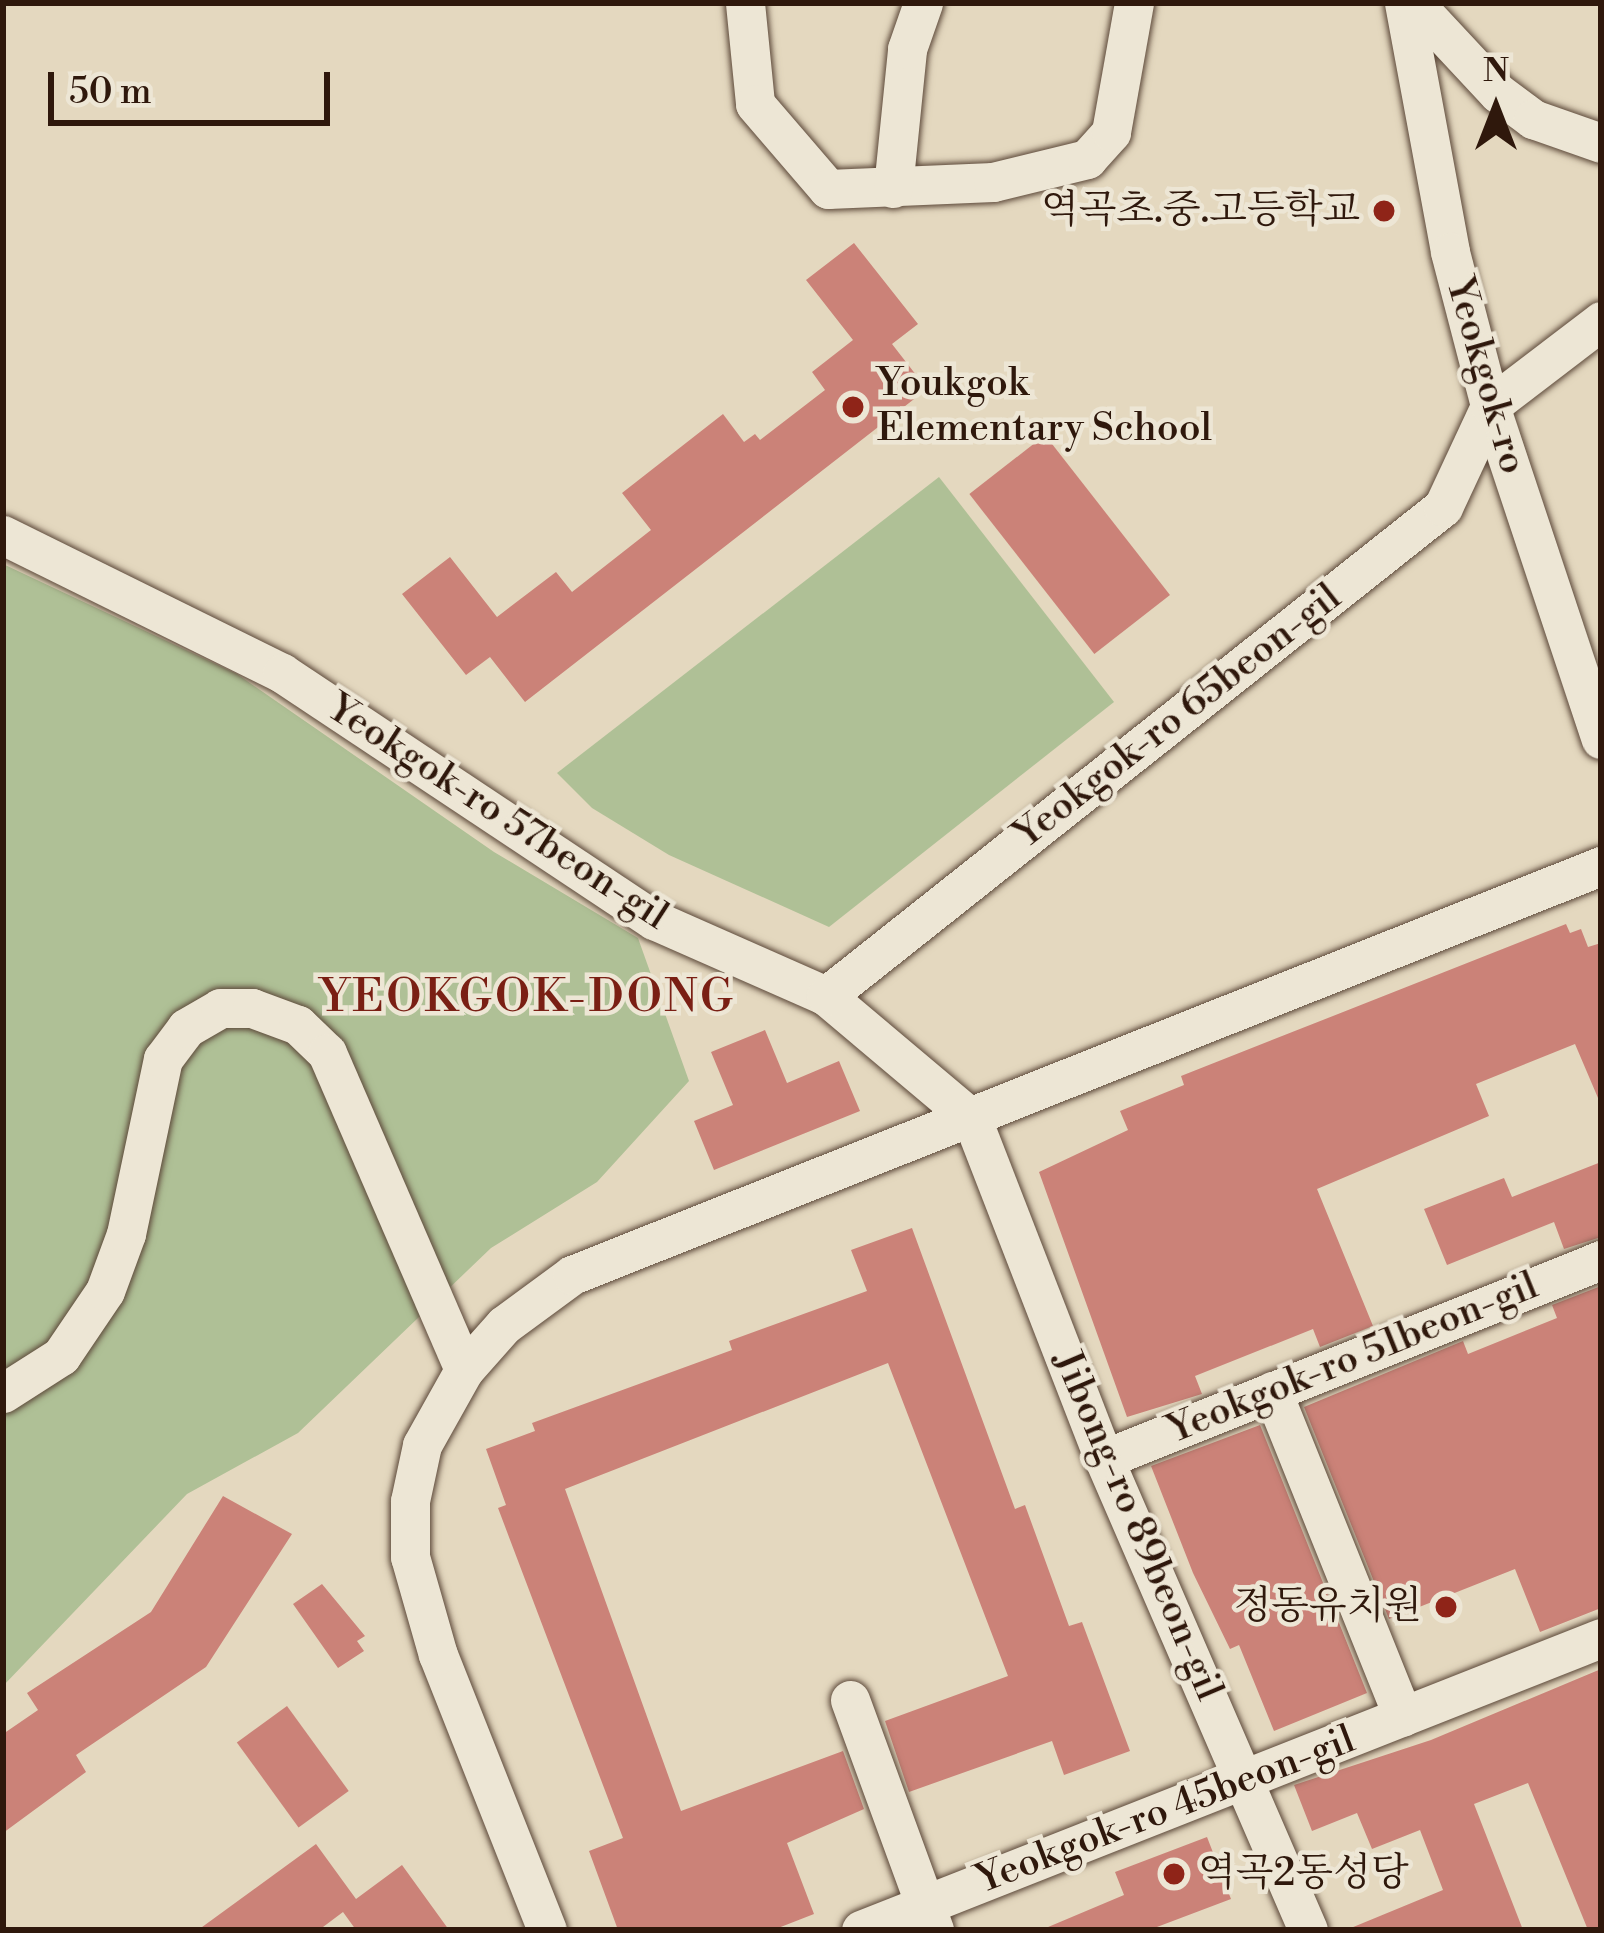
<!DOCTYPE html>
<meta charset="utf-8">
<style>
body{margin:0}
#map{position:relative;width:1604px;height:1933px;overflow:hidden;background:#e4d8bf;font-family:"Libre Bodoni","Noto Serif KR",serif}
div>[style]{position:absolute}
.green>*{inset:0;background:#afc096}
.building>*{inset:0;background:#cb8278;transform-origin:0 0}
.roads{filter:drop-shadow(0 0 3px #5c4839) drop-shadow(0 0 3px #5c4839)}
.minor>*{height:39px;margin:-19.5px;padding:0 19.5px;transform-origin:19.5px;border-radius:19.5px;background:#ede6d5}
.dots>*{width:33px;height:33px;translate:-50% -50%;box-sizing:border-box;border:6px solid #ede6d5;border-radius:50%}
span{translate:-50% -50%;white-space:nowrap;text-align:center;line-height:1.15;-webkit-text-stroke:9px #ede6d5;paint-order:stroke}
.poi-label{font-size:39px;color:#2f180c}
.right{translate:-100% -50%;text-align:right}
.left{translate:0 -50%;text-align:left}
.street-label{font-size:39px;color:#2f180c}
.quarter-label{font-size:45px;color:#7a1f14;letter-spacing:3px}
.frame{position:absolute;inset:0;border:6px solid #2f180c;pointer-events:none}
.north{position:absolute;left:1436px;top:48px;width:120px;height:120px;-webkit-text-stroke:9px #ede6d5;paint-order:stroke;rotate:0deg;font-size:33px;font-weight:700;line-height:48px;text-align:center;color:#2f180c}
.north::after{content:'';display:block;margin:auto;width:42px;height:54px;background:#2f180c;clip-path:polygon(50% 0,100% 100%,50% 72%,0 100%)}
.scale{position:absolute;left:48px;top:72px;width:282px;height:54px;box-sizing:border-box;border:6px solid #2f180c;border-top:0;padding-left:15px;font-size:36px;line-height:42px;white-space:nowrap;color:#2f180c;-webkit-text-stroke:9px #ede6d5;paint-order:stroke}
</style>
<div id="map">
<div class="green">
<i style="clip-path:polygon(939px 477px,1114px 702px,829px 927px,669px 855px,592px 808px,557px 773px)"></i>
<i style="clip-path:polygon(3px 564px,237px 674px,494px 852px,638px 938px,689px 1081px,597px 1182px,491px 1248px,298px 1433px,187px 1494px,3px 1686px)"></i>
</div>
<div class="building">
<i style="clip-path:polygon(854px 243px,918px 324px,892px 344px,927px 389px,525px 702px,490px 657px,466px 675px,402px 594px,450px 557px,497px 617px,556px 572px,572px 592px,651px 530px,622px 493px,723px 414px,744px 442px,755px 434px,760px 440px,825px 390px,812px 372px,853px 340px,806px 280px)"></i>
<i style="left:1045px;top:435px;width:203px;height:96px;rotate:52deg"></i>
<i style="clip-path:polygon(1566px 924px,1570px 933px,1581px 929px,1588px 947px,1601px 943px,1601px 1105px,1575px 1044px,1476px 1084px,1489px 1116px,1317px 1189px,1373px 1326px,1320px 1347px,1313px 1329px,1195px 1376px,1202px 1394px,1127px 1417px,1039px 1172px,1128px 1130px,1120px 1111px,1184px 1085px,1181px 1076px)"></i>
<i style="clip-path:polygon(765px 1030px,787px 1083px,839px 1061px,860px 1111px,714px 1170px,694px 1121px,733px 1105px,711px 1052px)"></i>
<i style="clip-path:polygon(1601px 1162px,1601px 1237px,1564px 1249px,1554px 1222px,1447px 1265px,1424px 1209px,1504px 1178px,1512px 1197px)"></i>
<i style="clip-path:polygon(912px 1228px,1015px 1509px,1025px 1505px,1069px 1626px,1082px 1622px,1130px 1751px,1064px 1775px,1052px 1741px,909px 1792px,885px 1721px,1008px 1676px,888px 1363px,565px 1489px,681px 1811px,843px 1751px,864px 1809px,787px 1843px,814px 1914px,773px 1930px,618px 1930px,589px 1851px,623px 1838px,498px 1508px,506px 1505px,486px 1449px,535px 1431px,532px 1423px,732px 1350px,729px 1341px,867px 1291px,851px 1250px)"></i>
<i style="clip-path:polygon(1601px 1286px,1601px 1608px,1540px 1632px,1515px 1569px,1389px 1619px,1304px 1407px,1463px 1341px,1468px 1354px,1557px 1318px,1552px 1305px)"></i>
<i style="clip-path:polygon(1260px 1425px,1367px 1693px,1274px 1731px,1239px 1645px,1230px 1649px,1193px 1573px,1151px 1466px)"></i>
<i style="clip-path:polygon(223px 1496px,292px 1534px,206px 1667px,76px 1755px,86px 1772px,3px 1833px,3px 1734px,38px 1710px,27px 1693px,151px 1612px)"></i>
<i style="clip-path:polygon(322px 1584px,365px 1636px,357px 1641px,364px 1651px,338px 1668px,293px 1604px)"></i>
<i style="clip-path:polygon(1601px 1669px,1601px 1930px,1588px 1930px,1528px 1783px,1474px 1804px,1523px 1930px,1346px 1930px,1443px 1890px,1420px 1830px,1372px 1849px,1357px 1813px,1312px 1831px,1294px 1785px,1431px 1740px)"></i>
<i style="left:287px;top:1706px;width:105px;height:62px;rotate:54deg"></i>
<i style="clip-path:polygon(1207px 1837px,1231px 1899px,1149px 1930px,1041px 1930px,1124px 1895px,1115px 1872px)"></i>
<i style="clip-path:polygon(316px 1844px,356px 1899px,402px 1865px,449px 1930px,356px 1930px,343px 1912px,319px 1930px,198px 1930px)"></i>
</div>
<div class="roads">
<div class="minor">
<i style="left:745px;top:3px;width:101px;rotate:84.3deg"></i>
<i style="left:755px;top:104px;width:112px;rotate:49.3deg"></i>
<i style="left:828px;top:189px;width:165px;rotate:-2.4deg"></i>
<i style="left:993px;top:182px;width:97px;rotate:-13.7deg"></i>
<i style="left:1087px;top:159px;width:36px;rotate:-48deg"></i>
<i style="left:1111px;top:132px;width:131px;rotate:-79.9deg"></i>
<i style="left:1404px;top:3px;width:253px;rotate:79.5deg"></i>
<i style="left:1450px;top:252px;width:159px;rotate:75.4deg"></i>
<i style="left:1490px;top:406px;width:351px;rotate:71.6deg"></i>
<i style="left:1414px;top:3px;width:123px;rotate:47deg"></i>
<i style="left:1498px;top:93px;width:44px;rotate:36.6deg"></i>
<i style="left:1533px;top:119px;width:72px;rotate:19.4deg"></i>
<i style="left:893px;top:188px;width:140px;rotate:-84.2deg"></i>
<i style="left:907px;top:49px;width:49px;rotate:-70.8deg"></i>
<i style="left:3px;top:535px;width:311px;rotate:26.3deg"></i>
<i style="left:282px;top:673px;width:447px;rotate:33.6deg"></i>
<i style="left:654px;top:920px;width:188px;rotate:23.8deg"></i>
<i style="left:826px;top:996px;width:191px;rotate:40.1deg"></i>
<i style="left:972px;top:1119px;width:365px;rotate:68.8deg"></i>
<i style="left:1104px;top:1459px;width:513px;rotate:66.58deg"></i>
<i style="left:826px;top:996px;width:787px;rotate:-38.4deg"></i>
<i style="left:1443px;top:507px;width:111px;rotate:-65deg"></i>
<i style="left:1490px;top:406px;width:140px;rotate:-37.4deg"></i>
<i style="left:1272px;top:1391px;width:351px;rotate:68.1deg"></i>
<i style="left:3px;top:1393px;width:69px;rotate:-32.5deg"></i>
<i style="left:61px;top:1356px;width:78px;rotate:-55.9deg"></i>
<i style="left:105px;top:1291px;width:61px;rotate:-69.8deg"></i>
<i style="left:126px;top:1234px;width:179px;rotate:-78.1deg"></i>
<i style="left:163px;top:1059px;width:39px;rotate:-53deg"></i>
<i style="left:186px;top:1028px;width:39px;rotate:-30deg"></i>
<i style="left:220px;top:1008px;width:32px"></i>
<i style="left:252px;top:1008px;width:49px;rotate:20.3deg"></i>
<i style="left:298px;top:1025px;width:40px;rotate:44deg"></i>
<i style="left:327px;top:1053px;width:345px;rotate:66.6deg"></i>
<i style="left:1104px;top:1459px;width:535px;rotate:-21.82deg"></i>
<i style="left:850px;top:1700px;width:245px;rotate:69.9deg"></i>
<i style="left:547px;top:1930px;width:296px;rotate:-111.6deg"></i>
<i style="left:438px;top:1655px;width:102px;rotate:-105.9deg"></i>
<i style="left:410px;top:1557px;width:56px;rotate:-90deg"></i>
<i style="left:410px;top:1501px;width:57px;rotate:-77.9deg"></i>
<i style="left:422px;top:1445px;width:86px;rotate:-60.8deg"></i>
<i style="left:464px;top:1370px;width:60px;rotate:-48.4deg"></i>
<i style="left:504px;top:1325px;width:84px;rotate:-36.3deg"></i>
<i style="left:572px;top:1275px;width:1107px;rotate:-21.68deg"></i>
<i style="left:861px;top:1930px;width:796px;rotate:-21.53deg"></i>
</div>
</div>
<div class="dots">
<i style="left:1384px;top:211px;background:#8f2418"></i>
<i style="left:853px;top:407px;background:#8f2418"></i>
<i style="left:1446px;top:1607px;background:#8f2418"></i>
<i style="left:1174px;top:1874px;background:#8f2418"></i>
</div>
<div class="poi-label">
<span class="right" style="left:1360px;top:211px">역곡초.중.고등학교</span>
<span class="left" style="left:877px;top:407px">Youkgok<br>Elementary School</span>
<span class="right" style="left:1422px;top:1607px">정동유치원</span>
<span class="left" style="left:1198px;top:1874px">역곡2동성당</span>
</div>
<div class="street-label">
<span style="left:1485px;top:376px;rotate:74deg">Yeokgok-ro</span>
<span style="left:1178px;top:717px;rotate:-38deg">Yeokgok-ro 65beon-gil</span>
<span style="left:497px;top:813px;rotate:33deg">Yeokgok-ro 57beon-gil</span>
<span style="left:1353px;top:1359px;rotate:-22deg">Yeokgok-ro 51beon-gil</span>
<span style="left:1137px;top:1526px;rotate:67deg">Jibong-ro 89beon-gil</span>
<span style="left:1166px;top:1811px;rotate:-21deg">Yeokgok-ro 45beon-gil</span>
</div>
<div class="quarter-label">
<span style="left:528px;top:998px">YEOKGOK-DONG</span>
</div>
<div class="frame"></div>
<div class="north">N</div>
<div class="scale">50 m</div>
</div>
